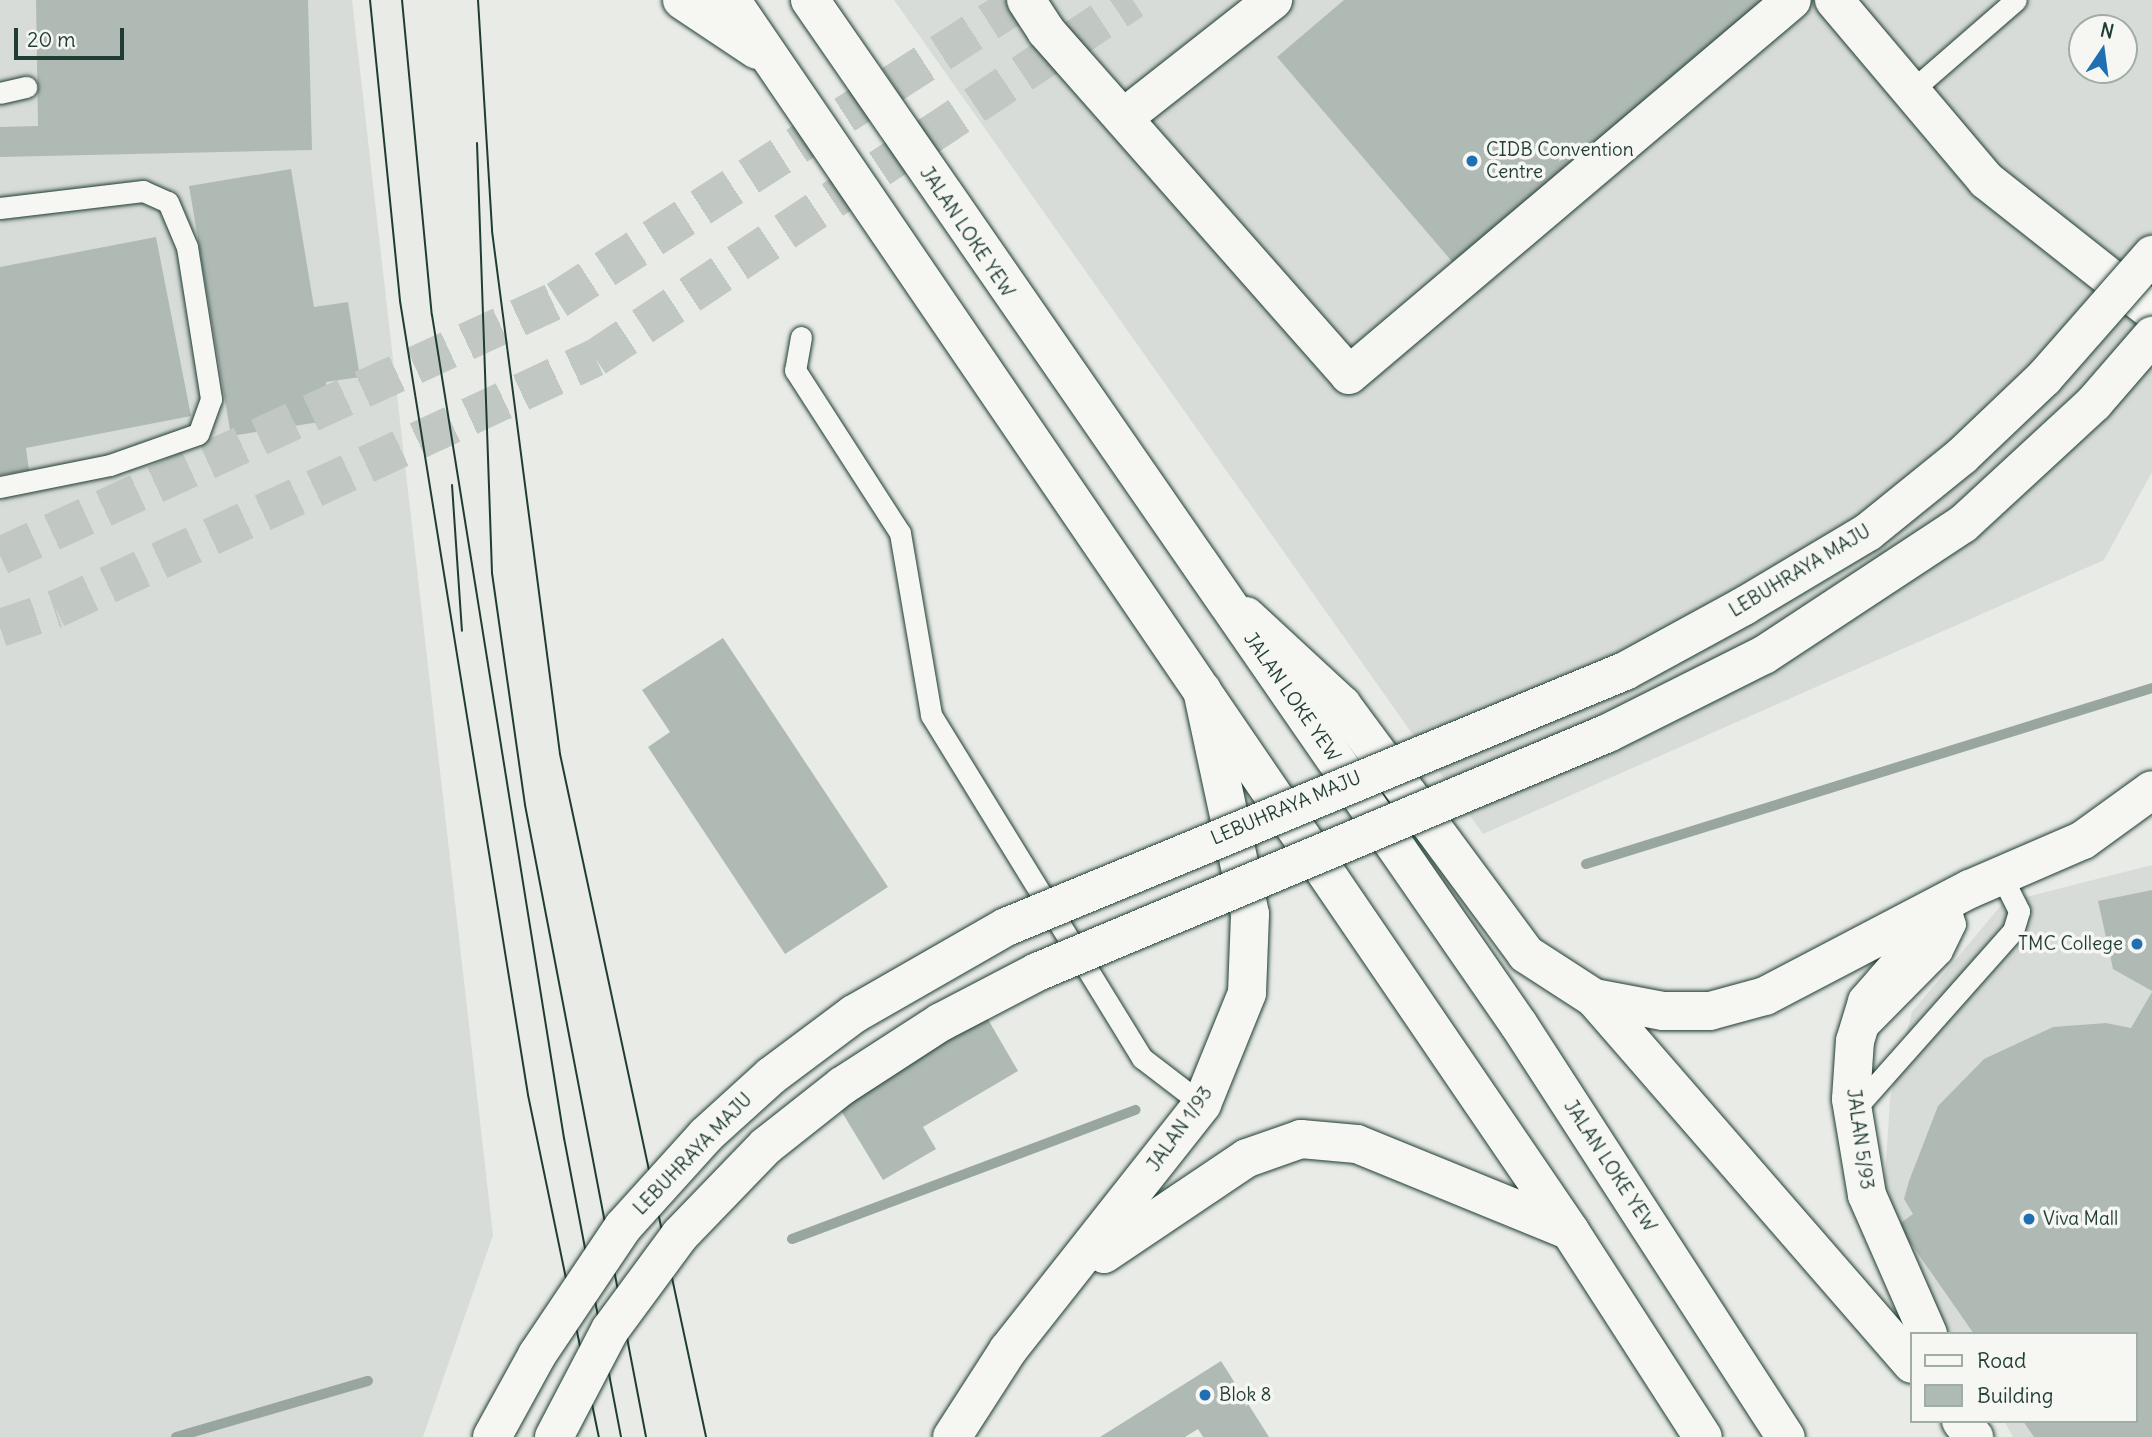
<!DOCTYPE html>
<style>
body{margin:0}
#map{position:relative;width:2152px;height:1437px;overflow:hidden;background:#e9ebe7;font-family:Delius,sans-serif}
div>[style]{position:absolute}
.built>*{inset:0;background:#d8dcd8}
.stream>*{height:10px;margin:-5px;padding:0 5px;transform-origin:5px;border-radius:5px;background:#99a6a0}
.building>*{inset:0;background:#b0bab5}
.highway-tunnel>*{height:38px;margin-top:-19px;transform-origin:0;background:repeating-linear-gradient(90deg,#c1c8c3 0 38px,transparent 0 57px)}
.roads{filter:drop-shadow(0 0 2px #1f3d34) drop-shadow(0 0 2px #1f3d34)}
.lane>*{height:21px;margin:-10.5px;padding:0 10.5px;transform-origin:10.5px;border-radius:10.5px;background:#f6f6f2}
.street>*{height:38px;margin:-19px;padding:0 19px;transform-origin:19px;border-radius:19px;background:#f6f6f2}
.secondary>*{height:38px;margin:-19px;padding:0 19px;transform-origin:19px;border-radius:19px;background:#f6f6f2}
.highway>*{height:38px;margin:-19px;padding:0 19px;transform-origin:19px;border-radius:19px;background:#f6f6f2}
.tram>*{height:2px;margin:-1px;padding:0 1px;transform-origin:1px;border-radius:1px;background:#1f3d34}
.bridges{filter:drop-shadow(0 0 2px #1f3d34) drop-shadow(0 0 2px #1f3d34)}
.highway-bridge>*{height:38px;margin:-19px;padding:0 19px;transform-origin:19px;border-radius:19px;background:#f6f6f2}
.dots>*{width:19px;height:19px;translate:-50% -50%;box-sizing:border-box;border:4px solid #f6f6f2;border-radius:50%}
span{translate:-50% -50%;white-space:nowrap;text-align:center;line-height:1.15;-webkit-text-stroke:7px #f6f6f2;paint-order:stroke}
.poi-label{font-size:19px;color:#1f3d34}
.left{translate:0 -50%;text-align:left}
.right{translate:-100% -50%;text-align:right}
.street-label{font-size:19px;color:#1f3d34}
.legend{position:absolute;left:1910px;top:1332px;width:228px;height:91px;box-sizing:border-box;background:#f6f6f2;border:2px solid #a0aca6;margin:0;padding:9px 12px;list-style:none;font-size:21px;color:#1f3d34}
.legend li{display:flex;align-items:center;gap:14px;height:35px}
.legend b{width:35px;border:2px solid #a0aca6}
.north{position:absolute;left:2068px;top:14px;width:70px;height:70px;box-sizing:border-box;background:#f6f6f2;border:2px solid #a0aca6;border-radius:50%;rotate:13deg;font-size:19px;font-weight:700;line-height:28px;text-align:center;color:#1f3d34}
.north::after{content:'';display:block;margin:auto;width:24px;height:32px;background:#1f6fb2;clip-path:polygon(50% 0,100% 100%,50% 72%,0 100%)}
.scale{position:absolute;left:14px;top:28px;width:110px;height:32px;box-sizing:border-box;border:4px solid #1f3d34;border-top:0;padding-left:9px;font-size:21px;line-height:24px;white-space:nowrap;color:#1f3d34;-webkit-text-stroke:5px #f6f6f2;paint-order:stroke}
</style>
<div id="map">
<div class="built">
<i style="clip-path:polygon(0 0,352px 0,493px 1235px,423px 1437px,0 1437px)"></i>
<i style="clip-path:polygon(evenodd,894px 0,2152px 0,2152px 472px,2104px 560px,1483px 834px,894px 0,2082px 28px,2124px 28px,2124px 70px,2082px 70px,2082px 28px)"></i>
<i style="clip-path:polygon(2152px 865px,2152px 1437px,2013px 1437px,2004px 1421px,2136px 1421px,2136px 1334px,1950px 1334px,1905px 1260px,1884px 1192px,1890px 1099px,1912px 1012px,2003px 903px)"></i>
</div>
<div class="stream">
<i style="left:1586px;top:864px;width:593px;rotate:-17.27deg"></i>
<i style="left:792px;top:1239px;width:367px;rotate:-20.6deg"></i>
<i style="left:176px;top:1437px;width:200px;rotate:-16.3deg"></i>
</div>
<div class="building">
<i style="clip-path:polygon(36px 0,308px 0,312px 150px,0 157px,0 127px,38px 126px)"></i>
<i style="clip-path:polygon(1344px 0,1769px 0,1455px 265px,1277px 57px)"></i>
<i style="clip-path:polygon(291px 169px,314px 307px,348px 302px,360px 377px,326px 382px,332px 420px,231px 436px,189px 186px)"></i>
<i style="clip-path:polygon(156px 237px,191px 416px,26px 448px,29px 470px,0 475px,0 267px)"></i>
<i style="clip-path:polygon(723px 638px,888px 887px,785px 954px,648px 747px,670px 732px,642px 690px)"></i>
<i style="clip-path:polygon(2152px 890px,2152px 991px,2113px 969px,2098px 901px)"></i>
<i style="clip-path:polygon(2152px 992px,2152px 1437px,2034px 1437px,2023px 1421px,2136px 1421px,2136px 1334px,1974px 1334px,1898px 1225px,1913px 1214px,1904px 1199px,1909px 1181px,1938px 1106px,1984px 1059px,2053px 1027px,2106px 1023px,2131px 1028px)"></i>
<i style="clip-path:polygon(986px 1016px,1018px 1071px,923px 1127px,936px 1149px,883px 1180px,837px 1104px)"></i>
<i style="clip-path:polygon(1221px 1361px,1269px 1437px,1203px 1437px,1198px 1429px,1185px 1437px,1100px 1437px)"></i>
</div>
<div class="highway-tunnel">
<i style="left:0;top:556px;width:613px;rotate:-24.68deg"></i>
<i style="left:557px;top:300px;width:554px;rotate:-32.77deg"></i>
<i style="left:0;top:628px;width:59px;rotate:-18.7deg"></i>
<i style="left:56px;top:609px;width:595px;rotate:-24.97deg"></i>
<i style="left:595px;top:358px;width:646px;rotate:-33.64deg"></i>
</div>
<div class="roads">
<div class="lane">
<i style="left:1910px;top:92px;width:140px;rotate:-41deg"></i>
<i style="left:0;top:93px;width:27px;rotate:-13deg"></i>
<i style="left:0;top:208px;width:144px;rotate:-6.8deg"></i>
<i style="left:143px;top:191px;width:27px;rotate:24deg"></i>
<i style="left:168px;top:202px;width:49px;rotate:67.1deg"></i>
<i style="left:187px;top:247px;width:154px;rotate:81deg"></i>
<i style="left:211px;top:399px;width:37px;rotate:110deg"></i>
<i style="left:198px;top:434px;width:93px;rotate:160.6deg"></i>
<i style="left:110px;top:465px;width:112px;rotate:168.7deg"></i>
<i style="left:801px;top:337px;width:34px;rotate:100deg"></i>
<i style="left:795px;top:370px;width:194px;rotate:57.2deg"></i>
<i style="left:900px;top:533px;width:185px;rotate:80.3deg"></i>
<i style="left:931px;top:715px;width:403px;rotate:58.4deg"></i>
<i style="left:1142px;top:1058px;width:76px;rotate:37.5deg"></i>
<i style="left:1869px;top:1026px;width:103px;rotate:-45.4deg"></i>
<i style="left:1941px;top:953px;width:32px;rotate:-64deg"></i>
<i style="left:1955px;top:924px;width:17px;rotate:-107deg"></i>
<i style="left:1853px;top:1111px;width:241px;rotate:-48.4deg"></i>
<i style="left:2013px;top:931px;width:21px;rotate:-73deg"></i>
<i style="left:2019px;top:911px;width:40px;rotate:-116.6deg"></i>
</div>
<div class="street">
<i style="left:1026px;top:0;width:37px;rotate:57deg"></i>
<i style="left:1046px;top:31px;width:458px;rotate:48.6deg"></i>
<i style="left:1349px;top:375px;width:580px;rotate:-40.25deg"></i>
<i style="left:1834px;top:0;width:236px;rotate:49.8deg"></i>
<i style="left:1986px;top:180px;width:211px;rotate:38.3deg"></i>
<i style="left:1127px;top:115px;width:186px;rotate:-38.2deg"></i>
<i style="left:1246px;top:616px;width:131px;rotate:42.8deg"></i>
<i style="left:1342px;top:705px;width:310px;rotate:53.5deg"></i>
<i style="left:1526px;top:954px;width:81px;rotate:32.9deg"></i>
<i style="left:1594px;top:998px;width:70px;rotate:10.7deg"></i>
<i style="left:1663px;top:1011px;width:47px"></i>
<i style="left:1710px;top:1011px;width:57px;rotate:-15.3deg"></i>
<i style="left:1765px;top:996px;width:231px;rotate:-27.6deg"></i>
<i style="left:1970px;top:889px;width:123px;rotate:-23.4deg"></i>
<i style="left:2083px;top:840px;width:85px;rotate:-35.9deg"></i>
<i style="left:1594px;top:998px;width:485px;rotate:49deg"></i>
<i style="left:1928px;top:1334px;width:152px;rotate:-113.7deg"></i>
<i style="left:1867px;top:1195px;width:97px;rotate:-99.5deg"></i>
<i style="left:1851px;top:1099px;width:58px;rotate:-86.1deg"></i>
<i style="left:1855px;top:1041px;width:41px;rotate:-72.9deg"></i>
<i style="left:1867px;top:1002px;width:111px;rotate:-49deg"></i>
<i style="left:1961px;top:1421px;width:21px;rotate:51deg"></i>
</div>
<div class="secondary">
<i style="left:1104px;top:1254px;width:172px;rotate:-33.9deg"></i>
<i style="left:1247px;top:1158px;width:57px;rotate:-19.4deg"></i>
<i style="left:1301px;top:1139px;width:56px;rotate:5.1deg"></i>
<i style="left:1357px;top:1144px;width:230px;rotate:22.2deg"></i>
<i style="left:952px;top:1437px;width:103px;rotate:-57.2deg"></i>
<i style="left:1008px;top:1350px;width:313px;rotate:-51.7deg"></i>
<i style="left:1202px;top:1104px;width:120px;rotate:-67.9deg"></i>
<i style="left:1247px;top:993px;width:79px;rotate:-87.8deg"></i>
<i style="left:1250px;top:914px;width:229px;rotate:-102.1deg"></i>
</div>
<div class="highway">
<i style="left:682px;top:0;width:90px;rotate:33.7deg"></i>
<i style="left:731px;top:0;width:1490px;rotate:55.72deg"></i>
<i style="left:1570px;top:1231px;width:245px;rotate:57.2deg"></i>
<i style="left:810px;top:0;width:1246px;rotate:55.33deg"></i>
<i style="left:1519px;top:1025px;width:491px;rotate:57.1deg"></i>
</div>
</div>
<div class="tram">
<i style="left:370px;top:0;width:302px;rotate:84.3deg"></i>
<i style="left:400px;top:301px;width:804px;rotate:80.84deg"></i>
<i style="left:528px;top:1095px;width:349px;rotate:78.3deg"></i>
<i style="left:402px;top:0;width:316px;rotate:84.6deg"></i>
<i style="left:432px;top:315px;width:834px;rotate:80.89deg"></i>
<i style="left:564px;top:1138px;width:304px;rotate:79.2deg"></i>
<i style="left:478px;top:0;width:231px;rotate:86.5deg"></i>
<i style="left:492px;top:231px;width:527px;rotate:82.59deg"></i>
<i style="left:560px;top:754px;width:698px;rotate:77.93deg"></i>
<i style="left:477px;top:143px;width:430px;rotate:88deg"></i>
<i style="left:492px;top:573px;width:234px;rotate:81.9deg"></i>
<i style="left:525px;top:805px;width:643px;rotate:79.16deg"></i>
<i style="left:452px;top:485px;width:146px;rotate:86.1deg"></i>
</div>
<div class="bridges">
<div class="highway-bridge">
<i style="left:492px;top:1437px;width:94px;rotate:-61.2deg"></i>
<i style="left:537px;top:1355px;width:154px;rotate:-56.1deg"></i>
<i style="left:623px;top:1227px;width:124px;rotate:-47.9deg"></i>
<i style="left:706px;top:1135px;width:88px;rotate:-42.2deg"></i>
<i style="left:771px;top:1076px;width:104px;rotate:-36.8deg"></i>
<i style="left:854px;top:1014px;width:175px;rotate:-29.8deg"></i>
<i style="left:1006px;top:927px;width:670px;rotate:-22.47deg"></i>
<i style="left:1625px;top:671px;width:136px;rotate:-28.6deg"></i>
<i style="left:1744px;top:606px;width:144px;rotate:-30.8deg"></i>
<i style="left:1868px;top:532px;width:121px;rotate:-39deg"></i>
<i style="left:1962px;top:456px;width:113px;rotate:-43.6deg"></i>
<i style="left:2044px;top:378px;width:164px;rotate:-48.7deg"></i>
<i style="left:554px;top:1437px;width:121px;rotate:-62.4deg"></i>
<i style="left:610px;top:1330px;width:118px;rotate:-53.6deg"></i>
<i style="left:680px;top:1235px;width:124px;rotate:-46deg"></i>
<i style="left:766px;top:1146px;width:97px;rotate:-38.3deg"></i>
<i style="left:842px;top:1086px;width:118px;rotate:-32.9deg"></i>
<i style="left:941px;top:1022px;width:108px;rotate:-27.5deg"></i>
<i style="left:1037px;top:972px;width:619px;rotate:-22.71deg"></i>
<i style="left:1608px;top:733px;width:174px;rotate:-26.6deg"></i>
<i style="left:1764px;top:655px;width:238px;rotate:-33.4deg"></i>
<i style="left:1963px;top:524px;width:178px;rotate:-42.7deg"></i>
<i style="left:2094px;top:403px;width:89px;rotate:-49.1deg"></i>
</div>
</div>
<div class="dots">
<i style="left:1472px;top:161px;background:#1f6fb2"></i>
<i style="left:2137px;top:944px;background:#1f6fb2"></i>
<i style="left:2029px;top:1219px;background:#1f6fb2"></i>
<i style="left:1205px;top:1395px;background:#1f6fb2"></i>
</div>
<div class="poi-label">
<span class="left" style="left:1486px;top:161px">CIDB Convention<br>Centre</span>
<span class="right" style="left:2123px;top:944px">TMC College</span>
<span class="left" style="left:2043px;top:1219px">Viva Mall</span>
<span class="left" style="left:1219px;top:1395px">Blok 8</span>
</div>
<div class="street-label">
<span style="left:967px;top:232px;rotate:56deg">JALAN LOKE YEW</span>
<span style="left:1800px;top:571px;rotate:-31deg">LEBUHRAYA MAJU</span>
<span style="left:1292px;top:697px;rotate:55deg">JALAN LOKE YEW</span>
<span style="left:1286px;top:808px;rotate:-23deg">LEBUHRAYA MAJU</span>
<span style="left:1180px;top:1129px;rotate:-55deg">JALAN 1/93</span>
<span style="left:1860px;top:1139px;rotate:82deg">JALAN 5/93</span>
<span style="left:693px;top:1154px;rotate:-46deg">LEBUHRAYA MAJU</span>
<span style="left:1610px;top:1166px;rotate:57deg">JALAN LOKE YEW</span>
</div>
<ul class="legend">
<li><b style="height:9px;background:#f6f6f2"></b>Road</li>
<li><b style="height:19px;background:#b0bab5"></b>Building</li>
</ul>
<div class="north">N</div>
<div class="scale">20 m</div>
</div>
